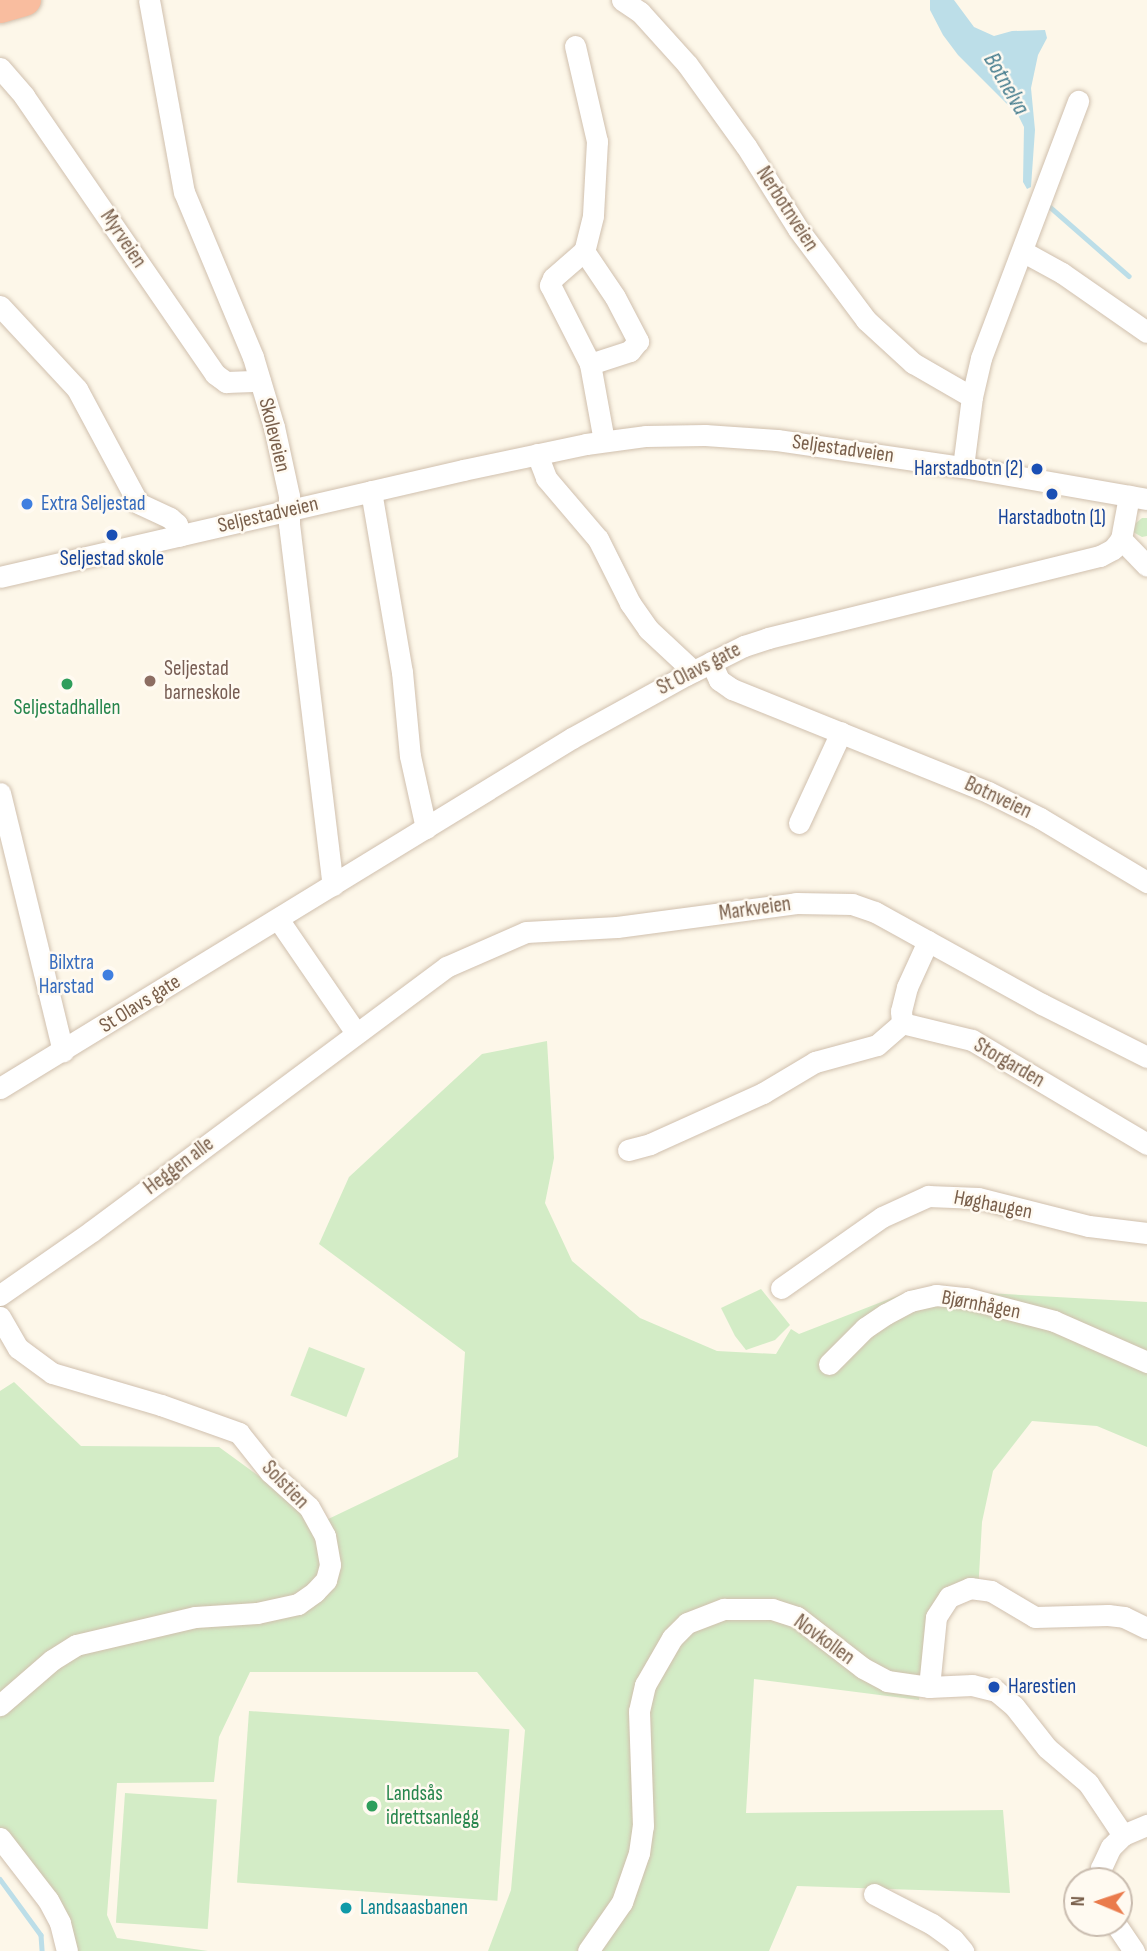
<!DOCTYPE html>
<meta charset="utf-8">
<style>
body{margin:0}
#map{position:relative;width:1147px;height:1951px;overflow:hidden;background:#fdf7e9;font-family:"Sofia Sans Condensed",sans-serif}
div>[style]{position:absolute}
.green>*{inset:0;background:#d3ecc6;transform-origin:0 0}
.water>*{inset:0;background:#bcdee8}
.stream>*{height:4.5px;margin:-2.25px;padding:0 2.25px;transform-origin:2.25px;border-radius:2.25px;background:#bcdee8}
.roads{filter:drop-shadow(0 0 2px #d0c0ae) drop-shadow(0 0 2px #d0c0ae)}
.minor>*{height:21px;margin:-10.5px;padding:0 10.5px;transform-origin:10.5px;border-radius:10.5px;background:#fff}
.highway>*{height:32px;margin:-16px;padding:0 16px;transform-origin:16px;border-radius:16px;background:#f9bd9f}
.dots>*{width:19px;height:19px;translate:-50% -50%;box-sizing:border-box;border:4px solid #fffaf1;border-radius:50%}
span{translate:-50% -50%;white-space:nowrap;text-align:center;line-height:1.15;-webkit-text-stroke:5px #fffaf1;paint-order:stroke}
.street-label{font-size:21px;color:#795f4b}
.transit-label{font-size:21px;color:#164399}
.right{translate:-100% -50%;text-align:right}
.left{translate:0 -50%;text-align:left}
.shop-label{font-size:21px;color:#366cbe}
.education-label{font-size:21px;color:#785e54}
.leisure-label{font-size:21px;color:#27864d}
.culture-label{font-size:21px;color:#0d838f}
.water-label{font-size:23px;color:#437b8d;font-style:italic}
.north{position:absolute;left:1063px;top:1867px;width:70px;height:70px;box-sizing:border-box;background:#fffaf1;border:2px solid #c9bcaf;border-radius:50%;rotate:272deg;font-size:19px;font-weight:700;line-height:28px;text-align:center;color:#795f4b}
.north::after{content:'';display:block;margin:auto;width:24px;height:32px;background:#ea7b4c;clip-path:polygon(50% 0,100% 100%,50% 72%,0 100%)}
</style>
<div id="map">
<div class="green">
<i style="clip-path:polygon(1142px 518px,1147px 518px,1147px 536px,1142px 537px,1133px 532px,1136px 523px)"></i>
<i style="clip-path:polygon(547px 1041px,554px 1158px,545px 1203px,572px 1261px,640px 1318px,717px 1351px,776px 1354px,791px 1329px,799px 1334px,915px 1289px,1147px 1302px,1147px 1447px,1097px 1426px,1032px 1421px,993px 1471px,982px 1522px,978px 1593px,931px 1618px,919px 1700px,754px 1679px,746px 1813px,1003px 1810px,1010px 1893px,797px 1886px,769px 1951px,488px 1951px,511px 1890px,525px 1730px,477px 1672px,250px 1672px,219px 1737px,214px 1782px,117px 1783px,107px 1915px,117px 1938px,208px 1951px,65px 1951px,15px 1862px,4px 1861px,5px 1849px,0 1843px,0 1391px,14px 1382px,81px 1446px,219px 1447px,322px 1522px,458px 1457px,465px 1352px,319px 1244px,349px 1177px,482px 1054px)"></i>
<i style="clip-path:polygon(761px 1289px,790px 1325px,775px 1340px,746px 1350px,735px 1336px,721px 1308px)"></i>
<i style="left:309px;top:1347px;width:60px;height:52px;rotate:21deg"></i>
<i style="left:249px;top:1711px;width:261px;height:172px;rotate:4deg"></i>
<i style="left:125px;top:1793px;width:92px;height:130px;rotate:4deg"></i>
</div>
<div class="water">
<i style="clip-path:polygon(930px 0,954px 0,974px 27px,994px 36px,1012px 31px,1045px 30px,1047px 38px,1038px 55px,1031px 88px,1035px 130px,1031px 187px,1027px 189px,1023px 182px,1024px 127px,1018px 115px,958px 55px,943px 35px,930px 10px)"></i>
</div>
<div class="stream">
<i style="left:1049px;top:206px;width:106px;rotate:41.2deg"></i>
<i style="left:0;top:1879px;width:69px;rotate:53.8deg"></i>
<i style="left:41px;top:1935px;width:16px;rotate:86deg"></i>
</div>
<div class="roads">
<div class="minor">
<i style="left:149px;top:0;width:195px;rotate:79.7deg"></i>
<i style="left:184px;top:192px;width:179px;rotate:67.3deg"></i>
<i style="left:253px;top:357px;width:73px;rotate:73.3deg"></i>
<i style="left:274px;top:427px;width:71px;rotate:77.7deg"></i>
<i style="left:289px;top:496px;width:28px;rotate:90deg"></i>
<i style="left:289px;top:524px;width:364px;rotate:83.1deg"></i>
<i style="left:622px;top:0;width:22px;rotate:34deg"></i>
<i style="left:640px;top:12px;width:70px;rotate:47.9deg"></i>
<i style="left:687px;top:64px;width:101px;rotate:54.3deg"></i>
<i style="left:746px;top:146px;width:98px;rotate:57.9deg"></i>
<i style="left:798px;top:229px;width:114px;rotate:53.2deg"></i>
<i style="left:866px;top:320px;width:64px;rotate:42.5deg"></i>
<i style="left:913px;top:363px;width:68px;rotate:30deg"></i>
<i style="left:575px;top:46px;width:98px;rotate:77deg"></i>
<i style="left:597px;top:141px;width:75px;rotate:93.1deg"></i>
<i style="left:593px;top:216px;width:36px;rotate:104deg"></i>
<i style="left:584px;top:251px;width:41px;rotate:138.9deg"></i>
<i style="left:553px;top:278px;width:8px;rotate:113deg"></i>
<i style="left:550px;top:285px;width:89px;rotate:63.1deg"></i>
<i style="left:590px;top:364px;width:78px;rotate:79.7deg"></i>
<i style="left:0;top:68px;width:37px;rotate:49deg"></i>
<i style="left:24px;top:96px;width:337px;rotate:55.5deg"></i>
<i style="left:215px;top:374px;width:14px;rotate:36deg"></i>
<i style="left:226px;top:382px;width:34px;rotate:-2deg"></i>
<i style="left:584px;top:251px;width:55px;rotate:56deg"></i>
<i style="left:615px;top:297px;width:50px;rotate:62.4deg"></i>
<i style="left:638px;top:341px;width:13px;rotate:129deg"></i>
<i style="left:630px;top:351px;width:42px;rotate:162deg"></i>
<i style="left:1022px;top:251px;width:46px;rotate:28.8deg"></i>
<i style="left:1062px;top:273px;width:103px;rotate:34.8deg"></i>
<i style="left:0;top:306px;width:113px;rotate:47.1deg"></i>
<i style="left:77px;top:389px;width:129px;rotate:61.8deg"></i>
<i style="left:138px;top:503px;width:35px;rotate:25deg"></i>
<i style="left:170px;top:518px;width:9px;rotate:41deg"></i>
<i style="left:177px;top:524px;width:12px;rotate:76deg"></i>
<i style="left:537px;top:454px;width:26px;rotate:69deg"></i>
<i style="left:546px;top:478px;width:80px;rotate:49.6deg"></i>
<i style="left:598px;top:539px;width:72px;rotate:63.4deg"></i>
<i style="left:630px;top:603px;width:32px;rotate:55deg"></i>
<i style="left:648px;top:629px;width:62px;rotate:43deg"></i>
<i style="left:963px;top:467px;width:71px;rotate:-82.7deg"></i>
<i style="left:972px;top:397px;width:40px;rotate:-77deg"></i>
<i style="left:981px;top:358px;width:275px;rotate:-69.3deg"></i>
<i style="left:371px;top:491px;width:184px;rotate:80.3deg"></i>
<i style="left:402px;top:672px;width:84px;rotate:84.6deg"></i>
<i style="left:410px;top:756px;width:74px;rotate:77.5deg"></i>
<i style="left:1121px;top:539px;width:37px;rotate:46deg"></i>
<i style="left:0;top:577px;width:475px;rotate:-13deg"></i>
<i style="left:463px;top:470px;width:126px;rotate:-11.9deg"></i>
<i style="left:586px;top:444px;width:61px;rotate:-7.6deg"></i>
<i style="left:646px;top:436px;width:59px;rotate:-1deg"></i>
<i style="left:705px;top:435px;width:72px;rotate:4deg"></i>
<i style="left:777px;top:440px;width:188px;rotate:8.3deg"></i>
<i style="left:963px;top:467px;width:187px;rotate:9.9deg"></i>
<i style="left:711px;top:662px;width:20px;rotate:66deg"></i>
<i style="left:719px;top:680px;width:16px;rotate:35deg"></i>
<i style="left:732px;top:689px;width:276px;rotate:21.9deg"></i>
<i style="left:988px;top:792px;width:58px;rotate:26.6deg"></i>
<i style="left:1040px;top:818px;width:125px;rotate:30.9deg"></i>
<i style="left:0;top:793px;width:266px;rotate:76.3deg"></i>
<i style="left:799px;top:823px;width:100px;rotate:-65.2deg"></i>
<i style="left:278px;top:919px;width:138px;rotate:55.6deg"></i>
<i style="left:928px;top:941px;width:51px;rotate:114.5deg"></i>
<i style="left:907px;top:987px;width:25px;rotate:104deg"></i>
<i style="left:901px;top:1011px;width:12px;rotate:85deg"></i>
<i style="left:902px;top:1023px;width:72px;rotate:13.7deg"></i>
<i style="left:972px;top:1040px;width:204px;rotate:30.7deg"></i>
<i style="left:0;top:1088px;width:671px;rotate:-31.46deg"></i>
<i style="left:572px;top:738px;width:130px;rotate:-28.9deg"></i>
<i style="left:686px;top:675px;width:65px;rotate:-26.6deg"></i>
<i style="left:744px;top:646px;width:25px;rotate:-18deg"></i>
<i style="left:768px;top:638px;width:342px;rotate:-13.9deg"></i>
<i style="left:1100px;top:556px;width:15px;rotate:-28deg"></i>
<i style="left:1113px;top:549px;width:13px;rotate:-51deg"></i>
<i style="left:1121px;top:539px;width:44px;rotate:-79.5deg"></i>
<i style="left:628px;top:1150px;width:23px;rotate:-15deg"></i>
<i style="left:650px;top:1144px;width:124px;rotate:-24.3deg"></i>
<i style="left:763px;top:1093px;width:61px;rotate:-30.8deg"></i>
<i style="left:815px;top:1062px;width:64px;rotate:-15.3deg"></i>
<i style="left:877px;top:1045px;width:33px;rotate:-41deg"></i>
<i style="left:781px;top:1288px;width:123px;rotate:-35.1deg"></i>
<i style="left:882px;top:1217px;width:51px;rotate:-24.5deg"></i>
<i style="left:928px;top:1196px;width:50px;rotate:2.3deg"></i>
<i style="left:978px;top:1198px;width:114px;rotate:14.2deg"></i>
<i style="left:1089px;top:1226px;width:58px;rotate:6.9deg"></i>
<i style="left:0;top:1295px;width:112px;rotate:-34.8deg"></i>
<i style="left:92px;top:1231px;width:442px;rotate:-36.7deg"></i>
<i style="left:446px;top:967px;width:87px;rotate:-23.6deg"></i>
<i style="left:526px;top:932px;width:91px;rotate:-3.1deg"></i>
<i style="left:617px;top:927px;width:181px;rotate:-7.6deg"></i>
<i style="left:796px;top:903px;width:56px;rotate:1deg"></i>
<i style="left:852px;top:904px;width:24px;rotate:19deg"></i>
<i style="left:875px;top:912px;width:191px;rotate:28.9deg"></i>
<i style="left:1042px;top:1004px;width:118px;rotate:26.8deg"></i>
<i style="left:0;top:1317px;width:36px;rotate:60deg"></i>
<i style="left:18px;top:1348px;width:42px;rotate:36.3deg"></i>
<i style="left:52px;top:1373px;width:114px;rotate:16.4deg"></i>
<i style="left:161px;top:1405px;width:83px;rotate:19.7deg"></i>
<i style="left:239px;top:1433px;width:50px;rotate:51.5deg"></i>
<i style="left:270px;top:1472px;width:52px;rotate:41.9deg"></i>
<i style="left:309px;top:1507px;width:33px;rotate:61deg"></i>
<i style="left:325px;top:1536px;width:29px;rotate:80deg"></i>
<i style="left:330px;top:1565px;width:16px;rotate:105deg"></i>
<i style="left:326px;top:1580px;width:16px;rotate:133deg"></i>
<i style="left:315px;top:1592px;width:21px;rotate:145deg"></i>
<i style="left:298px;top:1604px;width:42px;rotate:167.6deg"></i>
<i style="left:257px;top:1613px;width:62px;rotate:176.3deg"></i>
<i style="left:195px;top:1617px;width:122px;rotate:166.8deg"></i>
<i style="left:76px;top:1645px;width:28px;rotate:148deg"></i>
<i style="left:52px;top:1660px;width:69px;rotate:139.1deg"></i>
<i style="left:829px;top:1364px;width:51px;rotate:-45deg"></i>
<i style="left:865px;top:1328px;width:25px;rotate:-34deg"></i>
<i style="left:886px;top:1314px;width:27px;rotate:-28deg"></i>
<i style="left:910px;top:1301px;width:27px;rotate:-13deg"></i>
<i style="left:936px;top:1295px;width:30px;rotate:6deg"></i>
<i style="left:966px;top:1298px;width:91px;rotate:14.6deg"></i>
<i style="left:1054px;top:1321px;width:102px;rotate:23.8deg"></i>
<i style="left:929px;top:1687px;width:70px;rotate:-84.3deg"></i>
<i style="left:936px;top:1617px;width:24px;rotate:-57deg"></i>
<i style="left:949px;top:1597px;width:23px;rotate:-23deg"></i>
<i style="left:970px;top:1588px;width:21px;rotate:8deg"></i>
<i style="left:991px;top:1591px;width:51px;rotate:30.6deg"></i>
<i style="left:1035px;top:1617px;width:73px;rotate:-1.6deg"></i>
<i style="left:1108px;top:1615px;width:16px;rotate:7deg"></i>
<i style="left:1124px;top:1617px;width:25px;rotate:26deg"></i>
<i style="left:0;top:1838px;width:78px;rotate:52.3deg"></i>
<i style="left:48px;top:1900px;width:26px;rotate:62deg"></i>
<i style="left:60px;top:1923px;width:29px;rotate:76deg"></i>
<i style="left:1100px;top:1881px;width:13px;rotate:-86deg"></i>
<i style="left:1101px;top:1868px;width:23px;rotate:-65deg"></i>
<i style="left:1111px;top:1847px;width:17px;rotate:-45deg"></i>
<i style="left:1123px;top:1835px;width:26px;rotate:-23deg"></i>
<i style="left:874px;top:1894px;width:65px;rotate:27.3deg"></i>
<i style="left:932px;top:1924px;width:26px;rotate:36deg"></i>
<i style="left:953px;top:1939px;width:16px;rotate:50deg"></i>
<i style="left:1115px;top:1923px;width:34px;rotate:56deg"></i>
<i style="left:588px;top:1951px;width:60px;rotate:-55.2deg"></i>
<i style="left:622px;top:1902px;width:52px;rotate:-70.9deg"></i>
<i style="left:639px;top:1853px;width:27px;rotate:-82deg"></i>
<i style="left:643px;top:1826px;width:115px;rotate:-92deg"></i>
<i style="left:639px;top:1711px;width:27px;rotate:-77deg"></i>
<i style="left:645px;top:1685px;width:54px;rotate:-60.1deg"></i>
<i style="left:672px;top:1638px;width:21px;rotate:-45deg"></i>
<i style="left:687px;top:1623px;width:40px;rotate:-21deg"></i>
<i style="left:724px;top:1609px;width:48px"></i>
<i style="left:772px;top:1609px;width:26px;rotate:18deg"></i>
<i style="left:797px;top:1617px;width:83px;rotate:37.7deg"></i>
<i style="left:863px;top:1668px;width:27px;rotate:28deg"></i>
<i style="left:887px;top:1681px;width:42px;rotate:8.1deg"></i>
<i style="left:929px;top:1687px;width:43px;rotate:-2.7deg"></i>
<i style="left:972px;top:1685px;width:25px;rotate:14deg"></i>
<i style="left:996px;top:1691px;width:23px;rotate:40deg"></i>
<i style="left:1014px;top:1706px;width:53px;rotate:51.8deg"></i>
<i style="left:1047px;top:1748px;width:54px;rotate:40.5deg"></i>
<i style="left:1088px;top:1783px;width:63px;rotate:56.1deg"></i>
</div>
<div class="highway">
<i style="left:0;top:7px;width:26px;rotate:-16deg"></i>
</div>
</div>
<div class="dots">
<i style="left:1037px;top:469px;background:#1a4fb4"></i>
<i style="left:1052px;top:494px;background:#1a4fb4"></i>
<i style="left:27px;top:504px;background:#3f7fe0"></i>
<i style="left:112px;top:535px;background:#1a4fb4"></i>
<i style="left:150px;top:681px;background:#8d6e63"></i>
<i style="left:67px;top:684px;background:#2e9e5b"></i>
<i style="left:108px;top:975px;background:#3f7fe0"></i>
<i style="left:994px;top:1687px;background:#1a4fb4"></i>
<i style="left:372px;top:1806px;background:#2e9e5b"></i>
<i style="left:346px;top:1908px;background:#0f9aa8"></i>
</div>
<div class="street-label">
<span style="left:787px;top:209px;rotate:57deg">Nerbotnveien</span>
<span style="left:123px;top:239px;rotate:56deg">Myrveien</span>
<span style="left:274px;top:435px;rotate:76deg">Skoleveien</span>
<span style="left:843px;top:449px;rotate:8deg">Seljestadveien</span>
<span style="left:268px;top:515px;rotate:-13deg">Seljestadveien</span>
<span style="left:699px;top:669px;rotate:-27deg">St Olavs gate</span>
<span style="left:998px;top:798px;rotate:25deg">Botnveien</span>
<span style="left:755px;top:909px;rotate:-8deg">Markveien</span>
<span style="left:140px;top:1004px;rotate:-32deg">St Olavs gate</span>
<span style="left:1009px;top:1063px;rotate:30deg">Storgarden</span>
<span style="left:179px;top:1166px;rotate:-37deg">Heggen alle</span>
<span style="left:993px;top:1205px;rotate:11deg">Høghaugen</span>
<span style="left:981px;top:1305px;rotate:11deg">Bjørnhågen</span>
<span style="left:285px;top:1485px;rotate:46deg">Solstien</span>
<span style="left:824px;top:1640px;rotate:36deg">Novkollen</span>
</div>
<div class="transit-label">
<span class="right" style="left:1023px;top:469px">Harstadbotn (2)</span>
<span style="left:1052px;top:518px">Harstadbotn (1)</span>
<span style="left:112px;top:559px">Seljestad skole</span>
<span class="left" style="left:1008px;top:1687px">Harestien</span>
</div>
<div class="shop-label">
<span class="left" style="left:41px;top:504px">Extra Seljestad</span>
<span class="right" style="left:94px;top:975px">Bilxtra<br>Harstad</span>
</div>
<div class="education-label">
<span class="left" style="left:164px;top:681px">Seljestad<br>barneskole</span>
</div>
<div class="leisure-label">
<span style="left:67px;top:708px">Seljestadhallen</span>
<span class="left" style="left:386px;top:1806px">Landsås<br>idrettsanlegg</span>
</div>
<div class="culture-label">
<span class="left" style="left:360px;top:1908px">Landsaasbanen</span>
</div>
<div class="water-label">
<span style="left:1006px;top:84px;rotate:60deg">Botnelva</span>
</div>
<div class="north">N</div>
</div>
